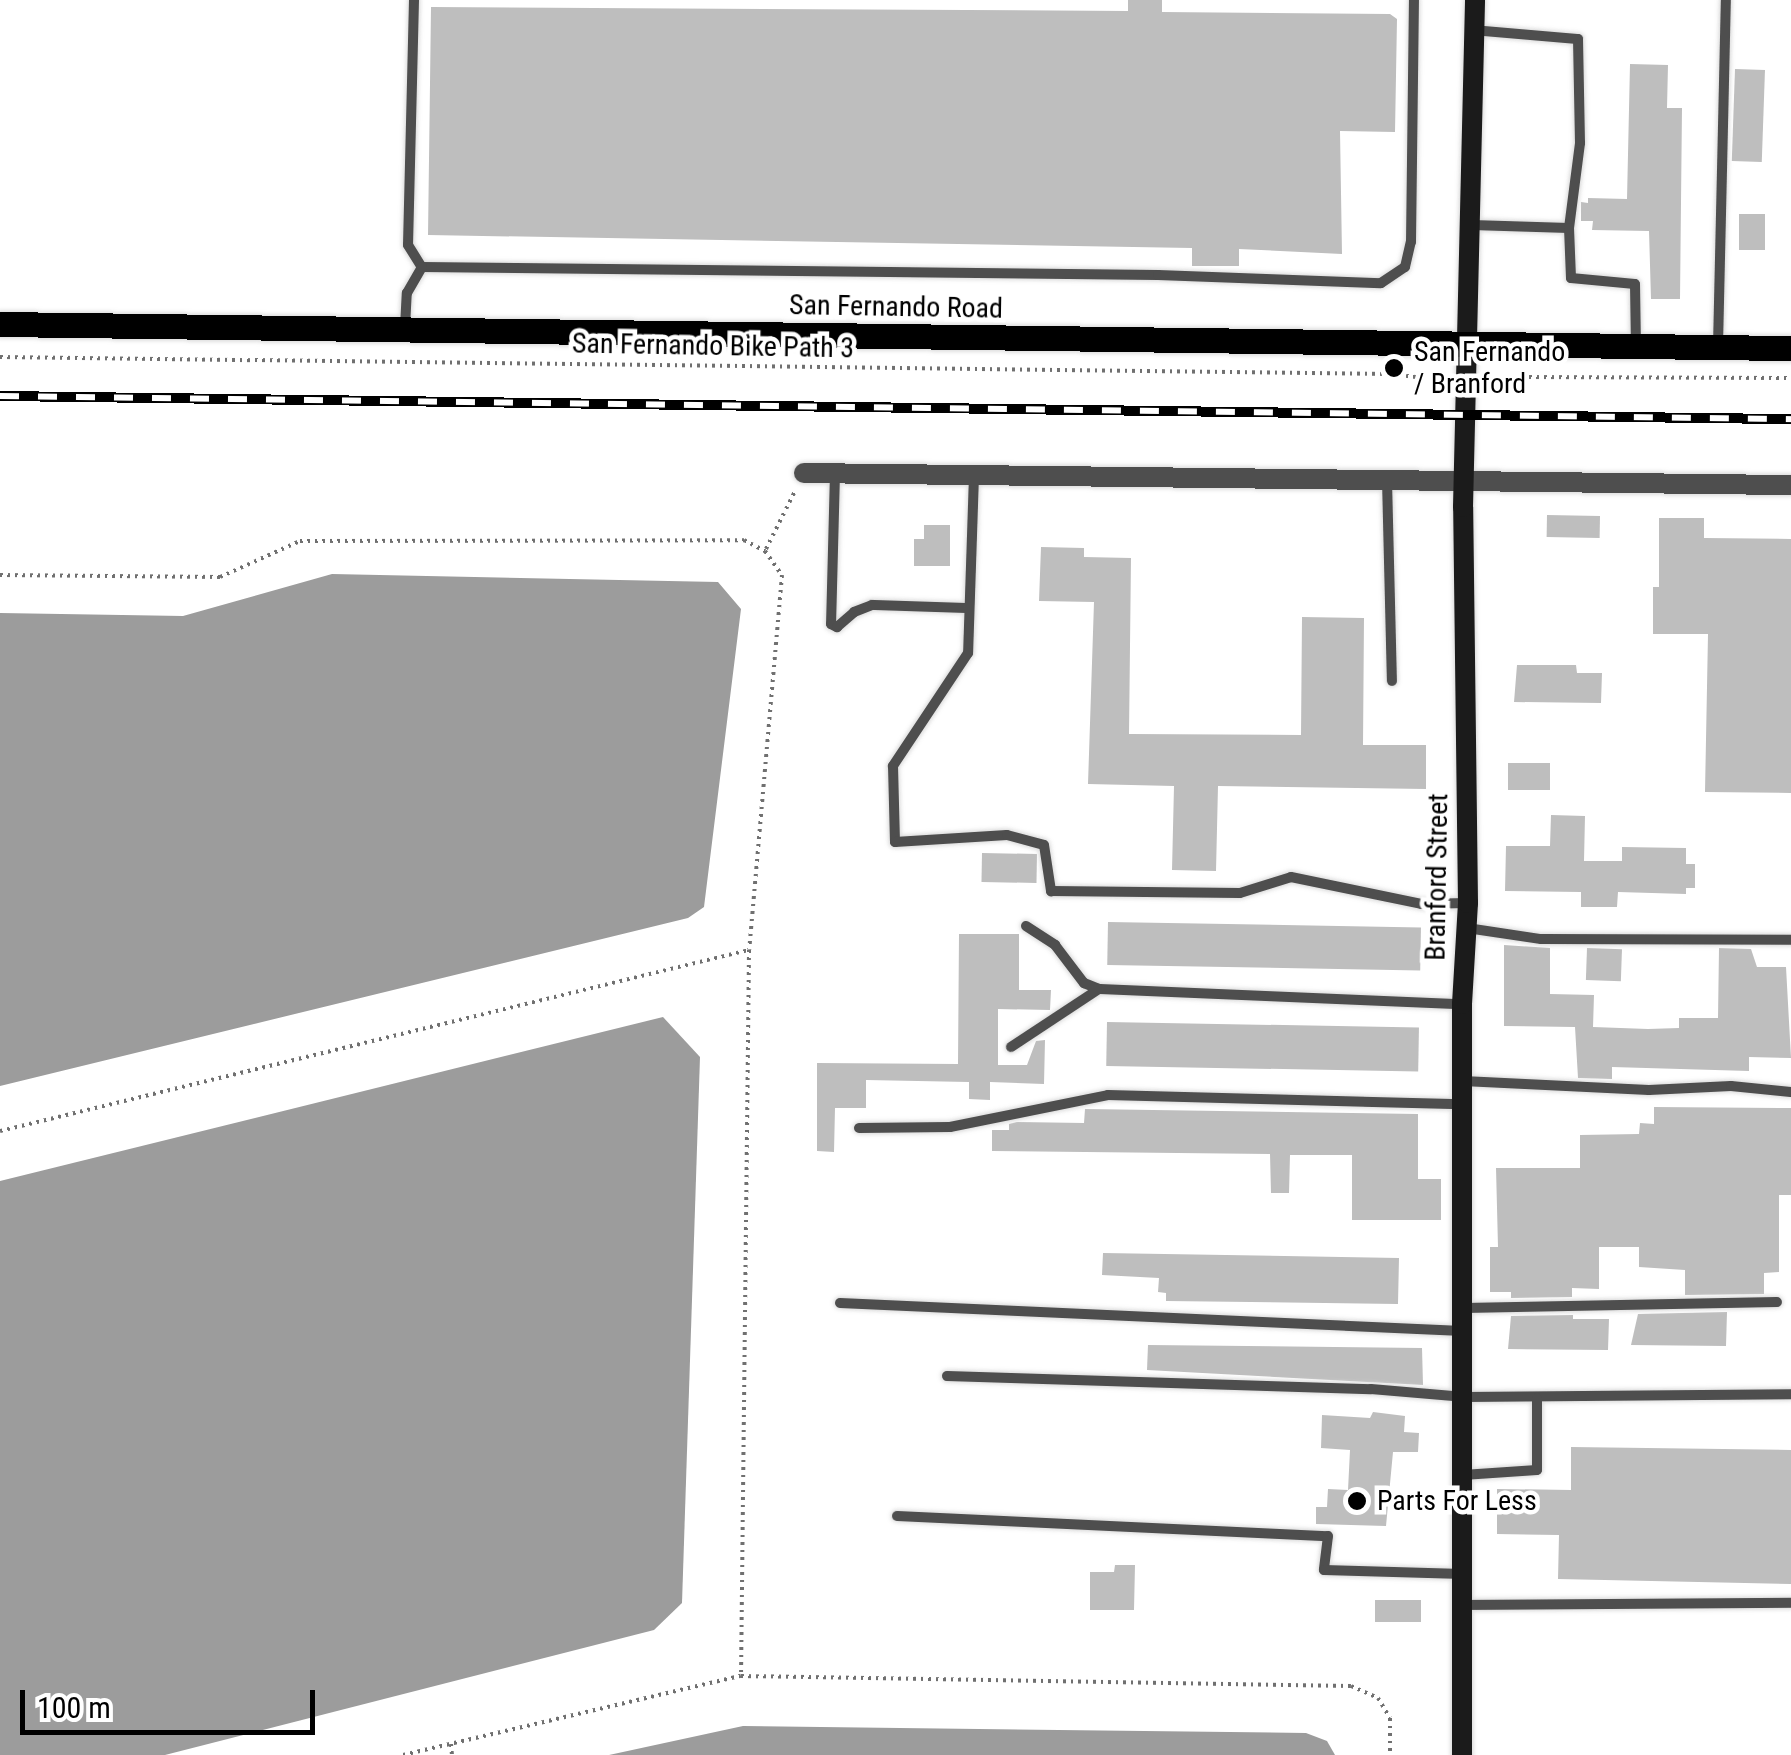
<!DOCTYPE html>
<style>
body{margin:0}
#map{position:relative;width:1791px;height:1755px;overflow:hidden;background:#fff;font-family:"Roboto Condensed",sans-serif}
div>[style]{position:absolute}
.water>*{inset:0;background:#9c9c9c}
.building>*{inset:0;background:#bebebe;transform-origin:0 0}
.path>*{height:4px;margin-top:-2px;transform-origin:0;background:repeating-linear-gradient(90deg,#707070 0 2.5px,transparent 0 7.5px)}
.roads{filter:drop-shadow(0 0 2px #dbdbdb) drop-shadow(0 0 2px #dbdbdb)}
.service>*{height:10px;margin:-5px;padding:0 5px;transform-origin:5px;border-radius:5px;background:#4e4e4e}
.minor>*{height:20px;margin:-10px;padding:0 10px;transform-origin:10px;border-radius:10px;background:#4e4e4e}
.secondary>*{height:20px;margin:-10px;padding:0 10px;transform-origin:10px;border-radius:10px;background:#1b1b1b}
.primary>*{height:25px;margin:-12.5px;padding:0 12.5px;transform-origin:12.5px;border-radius:12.5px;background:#000}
.rail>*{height:10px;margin-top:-5px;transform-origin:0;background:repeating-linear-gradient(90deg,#fff 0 19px,#000 0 38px);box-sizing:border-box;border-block:2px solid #000}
.dots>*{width:28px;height:28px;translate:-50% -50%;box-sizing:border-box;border:5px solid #fff;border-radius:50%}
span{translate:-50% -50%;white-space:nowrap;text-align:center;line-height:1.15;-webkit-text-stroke:9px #fff;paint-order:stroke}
.street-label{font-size:28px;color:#000}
.poi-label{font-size:28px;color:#000}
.left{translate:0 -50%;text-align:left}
.scale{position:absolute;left:20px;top:1690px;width:295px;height:45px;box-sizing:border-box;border:5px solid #000;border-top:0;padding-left:12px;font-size:30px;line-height:35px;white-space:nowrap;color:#000;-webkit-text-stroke:8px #fff;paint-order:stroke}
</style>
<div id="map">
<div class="water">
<i style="clip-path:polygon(332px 574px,718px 582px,741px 609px,704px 907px,688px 918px,0 1086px,0 613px,183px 616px)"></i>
<i style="clip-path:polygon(663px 1017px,700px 1057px,682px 1603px,654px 1630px,165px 1755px,0 1755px,0 1181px)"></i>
<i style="clip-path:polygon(743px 1726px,1306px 1733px,1327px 1741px,1335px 1755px,609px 1755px)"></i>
</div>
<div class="building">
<i style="clip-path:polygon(1128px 0,1162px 0,1162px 12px,1390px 14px,1397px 19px,1395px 132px,1340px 131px,1342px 254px,1239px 249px,1239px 266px,1192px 266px,1192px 248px,428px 235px,431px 7px,1128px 11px)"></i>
<i style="clip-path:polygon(1630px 64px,1668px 65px,1667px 108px,1682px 108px,1680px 299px,1651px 299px,1649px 231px,1592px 230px,1593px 221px,1581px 221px,1581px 202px,1588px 203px,1588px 198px,1627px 199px)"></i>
<i style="left:1735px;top:69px;width:30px;height:92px;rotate:2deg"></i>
<i style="left:1739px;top:214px;width:26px;height:36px"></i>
<i style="left:1547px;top:515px;width:53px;height:22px;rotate:1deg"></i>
<i style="clip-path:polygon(1659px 518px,1704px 518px,1704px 538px,1791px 539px,1791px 793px,1705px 792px,1708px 634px,1653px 634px,1653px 587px,1659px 587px)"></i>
<i style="clip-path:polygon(924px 525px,950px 525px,950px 566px,914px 566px,914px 539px,924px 539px)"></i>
<i style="clip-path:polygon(1041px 547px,1084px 548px,1084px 557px,1131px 558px,1129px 734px,1301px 735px,1302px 617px,1364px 618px,1363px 745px,1426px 745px,1426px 789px,1218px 786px,1216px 871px,1172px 870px,1174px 786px,1088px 784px,1094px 602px,1039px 601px)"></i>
<i style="clip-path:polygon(1517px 665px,1576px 665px,1577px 673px,1602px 673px,1601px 703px,1514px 702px)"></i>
<i style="left:1508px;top:763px;width:42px;height:27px"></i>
<i style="clip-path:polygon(1551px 815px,1585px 816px,1584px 861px,1622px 861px,1622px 847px,1686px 848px,1686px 864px,1695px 864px,1695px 888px,1686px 888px,1686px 894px,1618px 892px,1617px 907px,1581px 907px,1581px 892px,1505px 891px,1506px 846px,1550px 846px)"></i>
<i style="left:982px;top:853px;width:55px;height:29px;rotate:1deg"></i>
<i style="left:1108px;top:922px;width:313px;height:43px;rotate:1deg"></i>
<i style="clip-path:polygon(959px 934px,1019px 934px,1019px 990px,1051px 990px,1050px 1010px,998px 1009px,998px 1065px,1027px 1065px,1036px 1041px,1045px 1040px,1044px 1084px,990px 1082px,990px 1100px,969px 1099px,969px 1082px,866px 1080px,866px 1108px,835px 1108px,834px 1152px,817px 1151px,817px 1063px,958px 1064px)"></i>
<i style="clip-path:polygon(1504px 945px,1550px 948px,1550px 994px,1594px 995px,1593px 1027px,1648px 1029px,1679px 1028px,1679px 1018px,1718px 1018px,1719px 948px,1751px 949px,1757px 967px,1786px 967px,1791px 1058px,1749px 1057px,1749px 1071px,1612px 1067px,1612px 1079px,1578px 1078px,1575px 1027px,1504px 1026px)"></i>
<i style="left:1587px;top:948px;width:35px;height:32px;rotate:2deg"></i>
<i style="left:1107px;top:1022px;width:312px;height:44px;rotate:1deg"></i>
<i style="clip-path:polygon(1654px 1107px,1791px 1108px,1791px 1195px,1779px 1195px,1779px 1272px,1764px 1273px,1764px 1294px,1685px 1295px,1685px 1270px,1639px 1267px,1639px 1247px,1599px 1247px,1599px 1289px,1572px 1288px,1572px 1297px,1511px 1298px,1511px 1292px,1490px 1292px,1490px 1247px,1498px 1247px,1496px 1168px,1580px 1168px,1580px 1135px,1639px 1134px,1640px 1123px,1654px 1124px)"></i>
<i style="clip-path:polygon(1085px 1109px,1418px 1114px,1418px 1179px,1441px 1179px,1441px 1220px,1352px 1220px,1352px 1155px,1290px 1155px,1289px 1193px,1271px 1193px,1270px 1154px,992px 1151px,992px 1130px,1009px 1130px,1009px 1124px,1017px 1122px,1084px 1123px)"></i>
<i style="clip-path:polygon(1103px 1253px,1399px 1258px,1398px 1304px,1166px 1301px,1166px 1293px,1158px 1292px,1159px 1278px,1102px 1275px)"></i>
<i style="clip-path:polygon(1727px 1312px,1726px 1346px,1631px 1345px,1638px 1314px)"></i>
<i style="clip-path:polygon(1573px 1315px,1573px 1319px,1609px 1319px,1608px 1350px,1508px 1349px,1511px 1316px)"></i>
<i style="clip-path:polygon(1148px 1345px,1422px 1348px,1423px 1385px,1147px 1370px)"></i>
<i style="clip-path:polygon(1373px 1412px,1405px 1416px,1404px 1432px,1419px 1433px,1418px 1452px,1393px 1452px,1386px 1526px,1316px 1524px,1316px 1507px,1327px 1507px,1328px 1489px,1348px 1490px,1350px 1450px,1321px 1448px,1322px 1415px,1370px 1418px)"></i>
<i style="clip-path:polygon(1571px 1447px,1791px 1450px,1791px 1584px,1558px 1579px,1559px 1535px,1497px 1534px,1497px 1489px,1571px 1490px)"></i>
<i style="clip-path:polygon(1115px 1565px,1135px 1565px,1134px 1610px,1090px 1610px,1090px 1572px,1114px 1572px)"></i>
<i style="left:1375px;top:1600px;width:46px;height:22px"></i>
</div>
<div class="path">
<i style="left:0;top:357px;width:1391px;rotate:0.7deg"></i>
<i style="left:1391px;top:374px;width:35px;rotate:7deg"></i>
<i style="left:1514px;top:377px;width:277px;rotate:0.2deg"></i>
<i style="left:766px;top:549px;width:65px;rotate:-63.4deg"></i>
<i style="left:0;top:575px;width:220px;rotate:0.5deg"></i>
<i style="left:220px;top:577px;width:88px;rotate:-24.2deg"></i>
<i style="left:300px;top:541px;width:444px;rotate:-0.1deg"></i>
<i style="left:744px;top:540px;width:24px;rotate:28deg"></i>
<i style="left:765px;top:551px;width:29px;rotate:55deg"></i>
<i style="left:782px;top:575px;width:376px;rotate:95deg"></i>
<i style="left:749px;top:950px;width:726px;rotate:90.63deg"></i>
<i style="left:0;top:1131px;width:771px;rotate:-13.59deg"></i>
<i style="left:451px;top:1744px;width:11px;rotate:85deg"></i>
<i style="left:403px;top:1755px;width:347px;rotate:-13.2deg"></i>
<i style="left:741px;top:1676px;width:610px;rotate:0.94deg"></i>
<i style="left:1351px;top:1686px;width:30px;rotate:24deg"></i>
<i style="left:1378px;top:1698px;width:23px;rotate:59deg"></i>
<i style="left:1390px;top:1718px;width:37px;rotate:90deg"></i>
</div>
<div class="roads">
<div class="service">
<i style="left:414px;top:0;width:245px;rotate:91.4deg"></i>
<i style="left:408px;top:245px;width:26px;rotate:58deg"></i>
<i style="left:422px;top:267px;width:736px;rotate:0.62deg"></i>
<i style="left:1158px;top:275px;width:223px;rotate:2.1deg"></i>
<i style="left:1381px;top:283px;width:29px;rotate:-34deg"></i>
<i style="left:1405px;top:267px;width:26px;rotate:-77deg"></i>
<i style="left:1411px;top:242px;width:242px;rotate:-89.3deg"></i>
<i style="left:1472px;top:225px;width:97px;rotate:1.8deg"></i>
<i style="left:1569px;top:228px;width:86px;rotate:-82.6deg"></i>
<i style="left:1580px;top:143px;width:104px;rotate:-91.1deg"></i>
<i style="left:1578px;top:39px;width:104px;rotate:-175.1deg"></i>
<i style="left:1569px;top:228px;width:50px;rotate:87.7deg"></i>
<i style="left:1571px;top:278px;width:64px;rotate:5.4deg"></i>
<i style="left:1635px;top:284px;width:61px;rotate:89.1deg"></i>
<i style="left:405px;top:327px;width:34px;rotate:-87deg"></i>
<i style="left:407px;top:293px;width:30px;rotate:-60deg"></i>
<i style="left:1718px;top:346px;width:346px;rotate:-88.7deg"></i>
<i style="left:835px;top:473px;width:151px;rotate:91.5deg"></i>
<i style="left:831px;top:624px;width:7px;rotate:27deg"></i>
<i style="left:837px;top:627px;width:23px;rotate:-41deg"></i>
<i style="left:854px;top:612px;width:19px;rotate:-21deg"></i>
<i style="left:872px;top:605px;width:97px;rotate:1.8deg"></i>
<i style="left:974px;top:475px;width:178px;rotate:91.9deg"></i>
<i style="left:968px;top:653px;width:136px;rotate:123.6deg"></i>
<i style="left:893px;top:766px;width:76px;rotate:88.5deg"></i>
<i style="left:895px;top:842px;width:112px;rotate:-3.6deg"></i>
<i style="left:1007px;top:835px;width:38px;rotate:15deg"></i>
<i style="left:1044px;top:845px;width:47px;rotate:81.3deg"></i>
<i style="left:1051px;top:891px;width:189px;rotate:0.6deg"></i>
<i style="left:1240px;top:893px;width:53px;rotate:-17.4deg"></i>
<i style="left:1291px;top:877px;width:133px;rotate:11.7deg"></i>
<i style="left:1421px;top:904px;width:46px;rotate:-1.2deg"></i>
<i style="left:1387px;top:480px;width:201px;rotate:88.6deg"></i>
<i style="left:1026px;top:926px;width:35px;rotate:33deg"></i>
<i style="left:1055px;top:945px;width:48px;rotate:52.7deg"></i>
<i style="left:1084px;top:983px;width:16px;rotate:22deg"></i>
<i style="left:1099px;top:989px;width:363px;rotate:2.4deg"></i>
<i style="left:1467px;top:928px;width:75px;rotate:8.5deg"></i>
<i style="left:1541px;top:939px;width:250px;rotate:0.2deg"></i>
<i style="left:1011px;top:1047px;width:105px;rotate:-33.4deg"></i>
<i style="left:1463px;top:1081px;width:186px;rotate:2.8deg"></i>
<i style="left:1649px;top:1090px;width:82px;rotate:-2.8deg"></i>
<i style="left:1731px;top:1086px;width:60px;rotate:5.7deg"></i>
<i style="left:859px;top:1128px;width:91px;rotate:-0.6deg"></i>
<i style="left:950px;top:1127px;width:161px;rotate:-11.4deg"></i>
<i style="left:1108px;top:1095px;width:354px;rotate:1.5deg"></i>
<i style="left:840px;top:1303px;width:623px;rotate:2.58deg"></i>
<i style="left:1464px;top:1308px;width:313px;rotate:-1.1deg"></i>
<i style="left:947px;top:1376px;width:424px;rotate:1.8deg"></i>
<i style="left:1371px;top:1389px;width:93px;rotate:4.9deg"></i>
<i style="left:1464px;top:1397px;width:327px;rotate:-0.5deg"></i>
<i style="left:1463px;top:1475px;width:74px;rotate:-3.9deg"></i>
<i style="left:1537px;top:1470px;width:72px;rotate:-90deg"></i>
<i style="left:897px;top:1516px;width:431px;rotate:2.7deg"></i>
<i style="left:1328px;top:1536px;width:34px;rotate:97deg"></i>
<i style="left:1324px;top:1570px;width:139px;rotate:1.6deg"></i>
<i style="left:1464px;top:1605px;width:327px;rotate:-0.4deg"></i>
</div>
<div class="minor">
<i style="left:804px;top:473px;width:987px;rotate:0.7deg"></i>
</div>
<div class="secondary">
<i style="left:1462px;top:1755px;width:751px;rotate:-90deg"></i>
<i style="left:1462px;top:1004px;width:101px;rotate:-86.6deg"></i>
<i style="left:1468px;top:903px;width:396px;rotate:-90.7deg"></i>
<i style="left:1463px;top:507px;width:507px;rotate:-88.64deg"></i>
</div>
<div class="primary">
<i style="left:0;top:324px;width:1791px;rotate:0.77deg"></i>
</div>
</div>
<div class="rail">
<i style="left:0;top:396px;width:1791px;rotate:0.74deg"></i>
</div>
<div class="dots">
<i style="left:1394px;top:368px;background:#000"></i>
<i style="left:1357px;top:1501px;background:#000"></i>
</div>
<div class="street-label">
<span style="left:896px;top:307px;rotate:1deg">San Fernando Road</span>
<span style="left:713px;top:346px;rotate:1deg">San Fernando Bike Path 3</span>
<span style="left:1437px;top:877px;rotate:-89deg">Branford Street</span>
</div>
<div class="poi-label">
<span class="left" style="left:1414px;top:368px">San Fernando<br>/ Branford</span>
<span class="left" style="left:1377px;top:1501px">Parts For Less</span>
</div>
<div class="scale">100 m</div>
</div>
